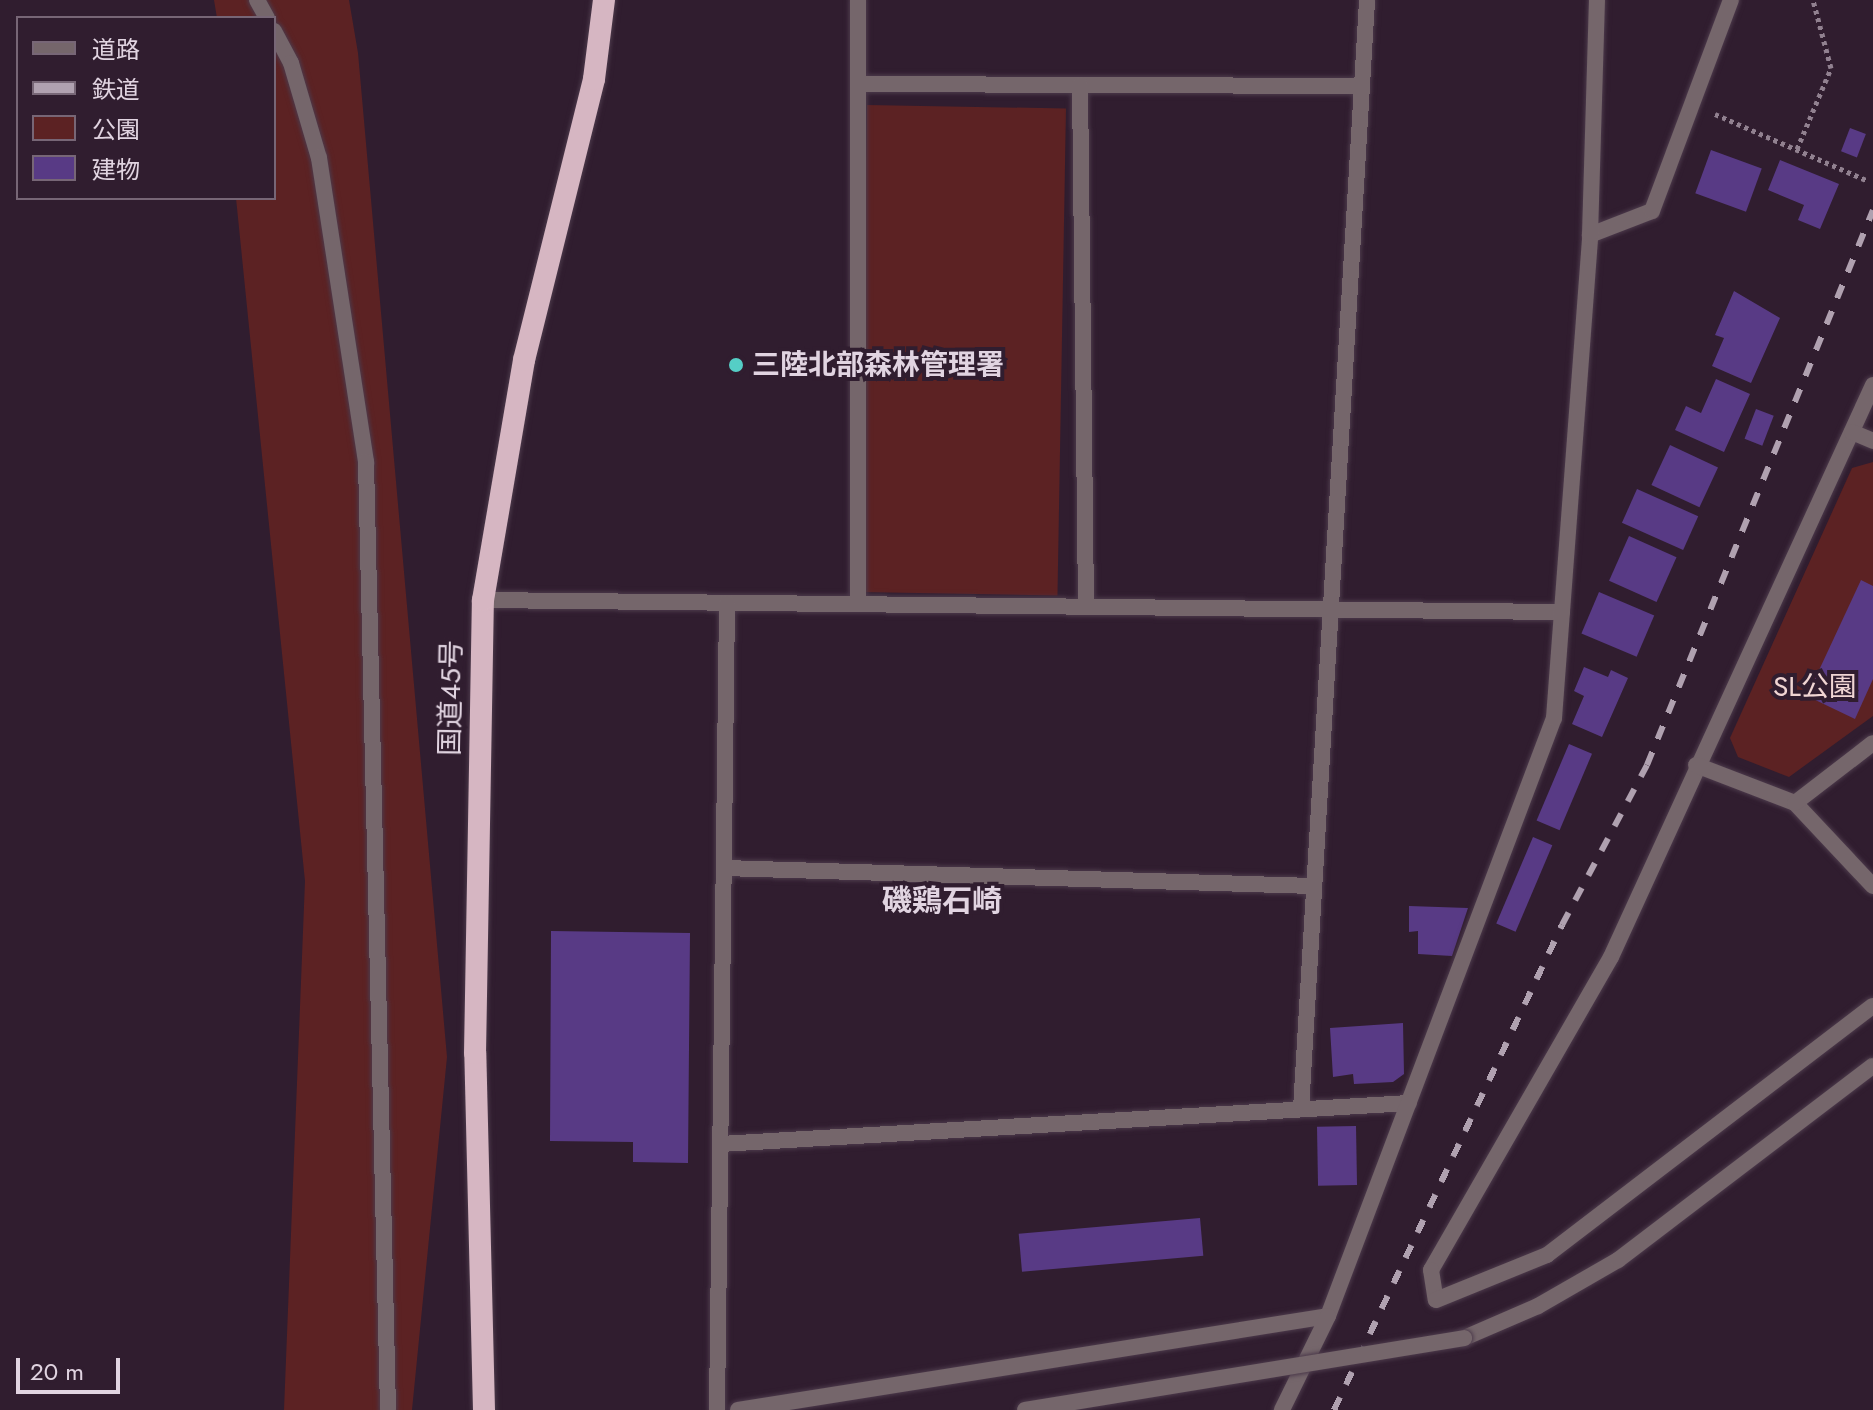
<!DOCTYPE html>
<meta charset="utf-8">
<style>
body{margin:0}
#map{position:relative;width:1873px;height:1410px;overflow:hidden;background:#301d2f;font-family:Jost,"Noto Sans JP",sans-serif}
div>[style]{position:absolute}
.green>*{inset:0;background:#5c2223;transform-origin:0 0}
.building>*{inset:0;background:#583a85;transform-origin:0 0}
.path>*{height:5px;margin-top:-2.5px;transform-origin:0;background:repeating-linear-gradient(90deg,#918190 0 4px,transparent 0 8px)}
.roads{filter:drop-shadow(0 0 2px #4c3a4b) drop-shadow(0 0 2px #4c3a4b)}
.service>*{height:16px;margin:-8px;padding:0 8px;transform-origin:8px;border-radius:8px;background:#75666b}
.minor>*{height:16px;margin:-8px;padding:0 8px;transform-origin:8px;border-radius:8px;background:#75666b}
.tertiary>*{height:16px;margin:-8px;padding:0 8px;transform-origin:8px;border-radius:8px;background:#75666b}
.trunk>*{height:22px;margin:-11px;padding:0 11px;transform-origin:11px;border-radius:11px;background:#d6b6c2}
.rail>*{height:6px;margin-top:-3px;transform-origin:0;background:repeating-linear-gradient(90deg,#b0a1b0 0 14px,transparent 0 28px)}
.bridges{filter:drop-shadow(0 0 2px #4c3a4b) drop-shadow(0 0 2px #4c3a4b)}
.tertiary-bridge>*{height:16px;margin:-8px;padding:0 8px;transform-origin:8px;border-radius:8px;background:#75666b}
.dots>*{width:22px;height:22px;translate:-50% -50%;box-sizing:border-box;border:4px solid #301d2f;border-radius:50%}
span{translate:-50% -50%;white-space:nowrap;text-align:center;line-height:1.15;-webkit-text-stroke:8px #301d2f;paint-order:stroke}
.poi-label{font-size:28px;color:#e1d4e1;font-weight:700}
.left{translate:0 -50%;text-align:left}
.park-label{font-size:28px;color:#f0d5d3}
.street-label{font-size:28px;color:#e1d4e1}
.neighbourhood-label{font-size:30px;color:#e1d4e1;font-weight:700}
.legend{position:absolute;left:16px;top:16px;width:260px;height:184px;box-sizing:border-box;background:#301d2f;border:2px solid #776676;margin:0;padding:10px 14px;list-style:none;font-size:24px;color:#e1d4e1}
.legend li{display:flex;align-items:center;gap:16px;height:40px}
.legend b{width:40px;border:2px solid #776676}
.scale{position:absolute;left:16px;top:1358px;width:104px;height:36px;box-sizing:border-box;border:4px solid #e1d4e1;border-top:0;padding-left:10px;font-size:24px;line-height:28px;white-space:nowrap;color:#e1d4e1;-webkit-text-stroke:6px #301d2f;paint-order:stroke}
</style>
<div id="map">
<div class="green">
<i style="clip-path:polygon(214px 0,349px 0,358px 53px,447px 1057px,412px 1410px,284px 1410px,305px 881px,236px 198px,274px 198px,274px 18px,217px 18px)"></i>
<i style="left:867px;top:105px;width:199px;height:487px;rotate:1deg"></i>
<i style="clip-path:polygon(1873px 462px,1873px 716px,1789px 777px,1738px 757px,1730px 738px,1852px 468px)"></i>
</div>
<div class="building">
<i style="left:1850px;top:128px;width:17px;height:25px;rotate:21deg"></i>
<i style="left:1711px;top:150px;width:54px;height:46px;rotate:20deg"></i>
<i style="clip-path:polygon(1780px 160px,1839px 184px,1820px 229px,1798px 220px,1804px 205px,1768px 190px)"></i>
<i style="clip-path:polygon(1734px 291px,1780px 318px,1751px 383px,1712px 366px,1724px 338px,1715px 335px)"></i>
<i style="clip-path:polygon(1716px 379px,1750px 394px,1724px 452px,1675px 430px,1686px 406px,1701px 413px)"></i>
<i style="left:1756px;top:409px;width:19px;height:32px;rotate:21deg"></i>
<i style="left:1670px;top:445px;width:53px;height:44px;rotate:25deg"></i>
<i style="left:1637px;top:489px;width:67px;height:37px;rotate:24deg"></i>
<i style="left:1629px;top:536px;width:52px;height:49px;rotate:24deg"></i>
<i style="clip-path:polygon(1861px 580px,1873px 586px,1873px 679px,1855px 719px,1807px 696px)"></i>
<i style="left:1599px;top:592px;width:60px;height:45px;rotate:23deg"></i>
<i style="clip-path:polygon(1584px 667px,1608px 677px,1611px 670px,1628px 678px,1602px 737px,1572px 724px,1584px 696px,1574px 691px)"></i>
<i style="left:1569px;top:744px;width:25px;height:83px;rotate:23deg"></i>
<i style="left:1533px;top:837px;width:21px;height:94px;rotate:23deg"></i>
<i style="clip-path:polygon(1409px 906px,1468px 908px,1452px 956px,1418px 954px,1418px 931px,1409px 932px)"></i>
<i style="clip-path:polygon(551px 931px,690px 933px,688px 1163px,633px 1162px,633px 1142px,550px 1141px)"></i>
<i style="clip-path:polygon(1403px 1023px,1404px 1074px,1393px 1082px,1354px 1084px,1353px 1074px,1333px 1077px,1330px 1028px)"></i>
<i style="left:1356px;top:1126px;width:59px;height:39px;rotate:89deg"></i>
<i style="left:1200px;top:1218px;width:38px;height:182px;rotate:85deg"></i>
</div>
<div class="path">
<i style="left:1715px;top:114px;width:167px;rotate:23.6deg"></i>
<i style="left:1797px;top:149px;width:88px;rotate:-67.2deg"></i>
<i style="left:1831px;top:68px;width:70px;rotate:-104.8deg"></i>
</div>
<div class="roads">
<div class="service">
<i style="left:1590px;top:235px;width:66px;rotate:-21.2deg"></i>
<i style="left:1652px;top:211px;width:225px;rotate:-69.5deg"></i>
</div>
<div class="minor">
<i style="left:257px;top:0;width:21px;rotate:61deg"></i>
<i style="left:274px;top:31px;width:36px;rotate:62deg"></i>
<i style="left:291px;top:63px;width:99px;rotate:73.6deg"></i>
<i style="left:319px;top:158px;width:308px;rotate:81.2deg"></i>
<i style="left:366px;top:462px;width:948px;rotate:88.67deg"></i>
<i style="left:858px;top:84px;width:504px;rotate:0.23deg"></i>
<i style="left:1080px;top:85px;width:522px;rotate:89.34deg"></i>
<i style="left:1873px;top:385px;width:629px;rotate:114.61deg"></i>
<i style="left:1611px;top:957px;width:361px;rotate:119.9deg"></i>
<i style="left:1431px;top:1270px;width:30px;rotate:81deg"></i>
<i style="left:1436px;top:1300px;width:120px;rotate:-22.1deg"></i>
<i style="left:1547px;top:1255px;width:410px;rotate:-37.4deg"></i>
<i style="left:1852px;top:432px;width:23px;rotate:23deg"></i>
<i style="left:483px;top:600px;width:1079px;rotate:0.64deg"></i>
<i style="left:858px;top:604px;width:604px;rotate:-90deg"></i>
<i style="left:1696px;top:765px;width:106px;rotate:21deg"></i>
<i style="left:1795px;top:803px;width:114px;rotate:46.8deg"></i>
<i style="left:1795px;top:803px;width:98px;rotate:-37.6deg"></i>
<i style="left:724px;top:868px;width:589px;rotate:1.75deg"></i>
<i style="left:1301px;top:1109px;width:1111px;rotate:-86.59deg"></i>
<i style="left:721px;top:1144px;width:689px;rotate:-3.41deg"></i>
<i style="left:1328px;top:1316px;width:639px;rotate:-69.3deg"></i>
<i style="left:1554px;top:718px;width:484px;rotate:-85.7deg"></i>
<i style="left:1590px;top:235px;width:235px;rotate:-88.3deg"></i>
<i style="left:717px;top:1410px;width:807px;rotate:-89.29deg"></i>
<i style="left:738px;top:1410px;width:597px;rotate:-9.05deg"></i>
<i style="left:1328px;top:1316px;width:105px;rotate:116.1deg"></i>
</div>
<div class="tertiary">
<i style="left:1464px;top:1338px;width:81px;rotate:-23.4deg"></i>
<i style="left:1538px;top:1306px;width:92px;rotate:-29.9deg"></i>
<i style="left:1618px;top:1260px;width:320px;rotate:-37.3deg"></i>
</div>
<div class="trunk">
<i style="left:484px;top:1410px;width:357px;rotate:-91.4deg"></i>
<i style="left:475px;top:1053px;width:453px;rotate:-89deg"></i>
<i style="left:483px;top:600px;width:243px;rotate:-80.3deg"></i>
<i style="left:524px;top:360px;width:290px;rotate:-76deg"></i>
<i style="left:594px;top:79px;width:80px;rotate:-82.8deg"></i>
</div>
</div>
<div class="rail">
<i style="left:1334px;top:1410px;width:536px;rotate:-64.82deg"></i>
<i style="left:1562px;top:925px;width:181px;rotate:-62deg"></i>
<i style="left:1647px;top:765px;width:599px;rotate:-67.84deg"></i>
</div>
<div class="bridges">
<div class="tertiary-bridge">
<i style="left:1025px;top:1410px;width:445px;rotate:-9.3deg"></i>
</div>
</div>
<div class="dots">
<i style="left:736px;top:365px;background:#55cec6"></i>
</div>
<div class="poi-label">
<span class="left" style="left:752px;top:365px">三陸北部森林管理署</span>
</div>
<div class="park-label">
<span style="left:1815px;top:687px">SL公園</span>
</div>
<div class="street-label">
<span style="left:451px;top:698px;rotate:-89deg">国道45号</span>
</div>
<div class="neighbourhood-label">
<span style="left:942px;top:901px">磯鶏石崎</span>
</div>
<ul class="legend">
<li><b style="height:10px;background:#75666b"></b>道路</li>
<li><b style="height:10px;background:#b0a1b0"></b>鉄道</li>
<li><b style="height:22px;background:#5c2223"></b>公園</li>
<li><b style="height:22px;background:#583a85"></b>建物</li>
</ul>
<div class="scale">20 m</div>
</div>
